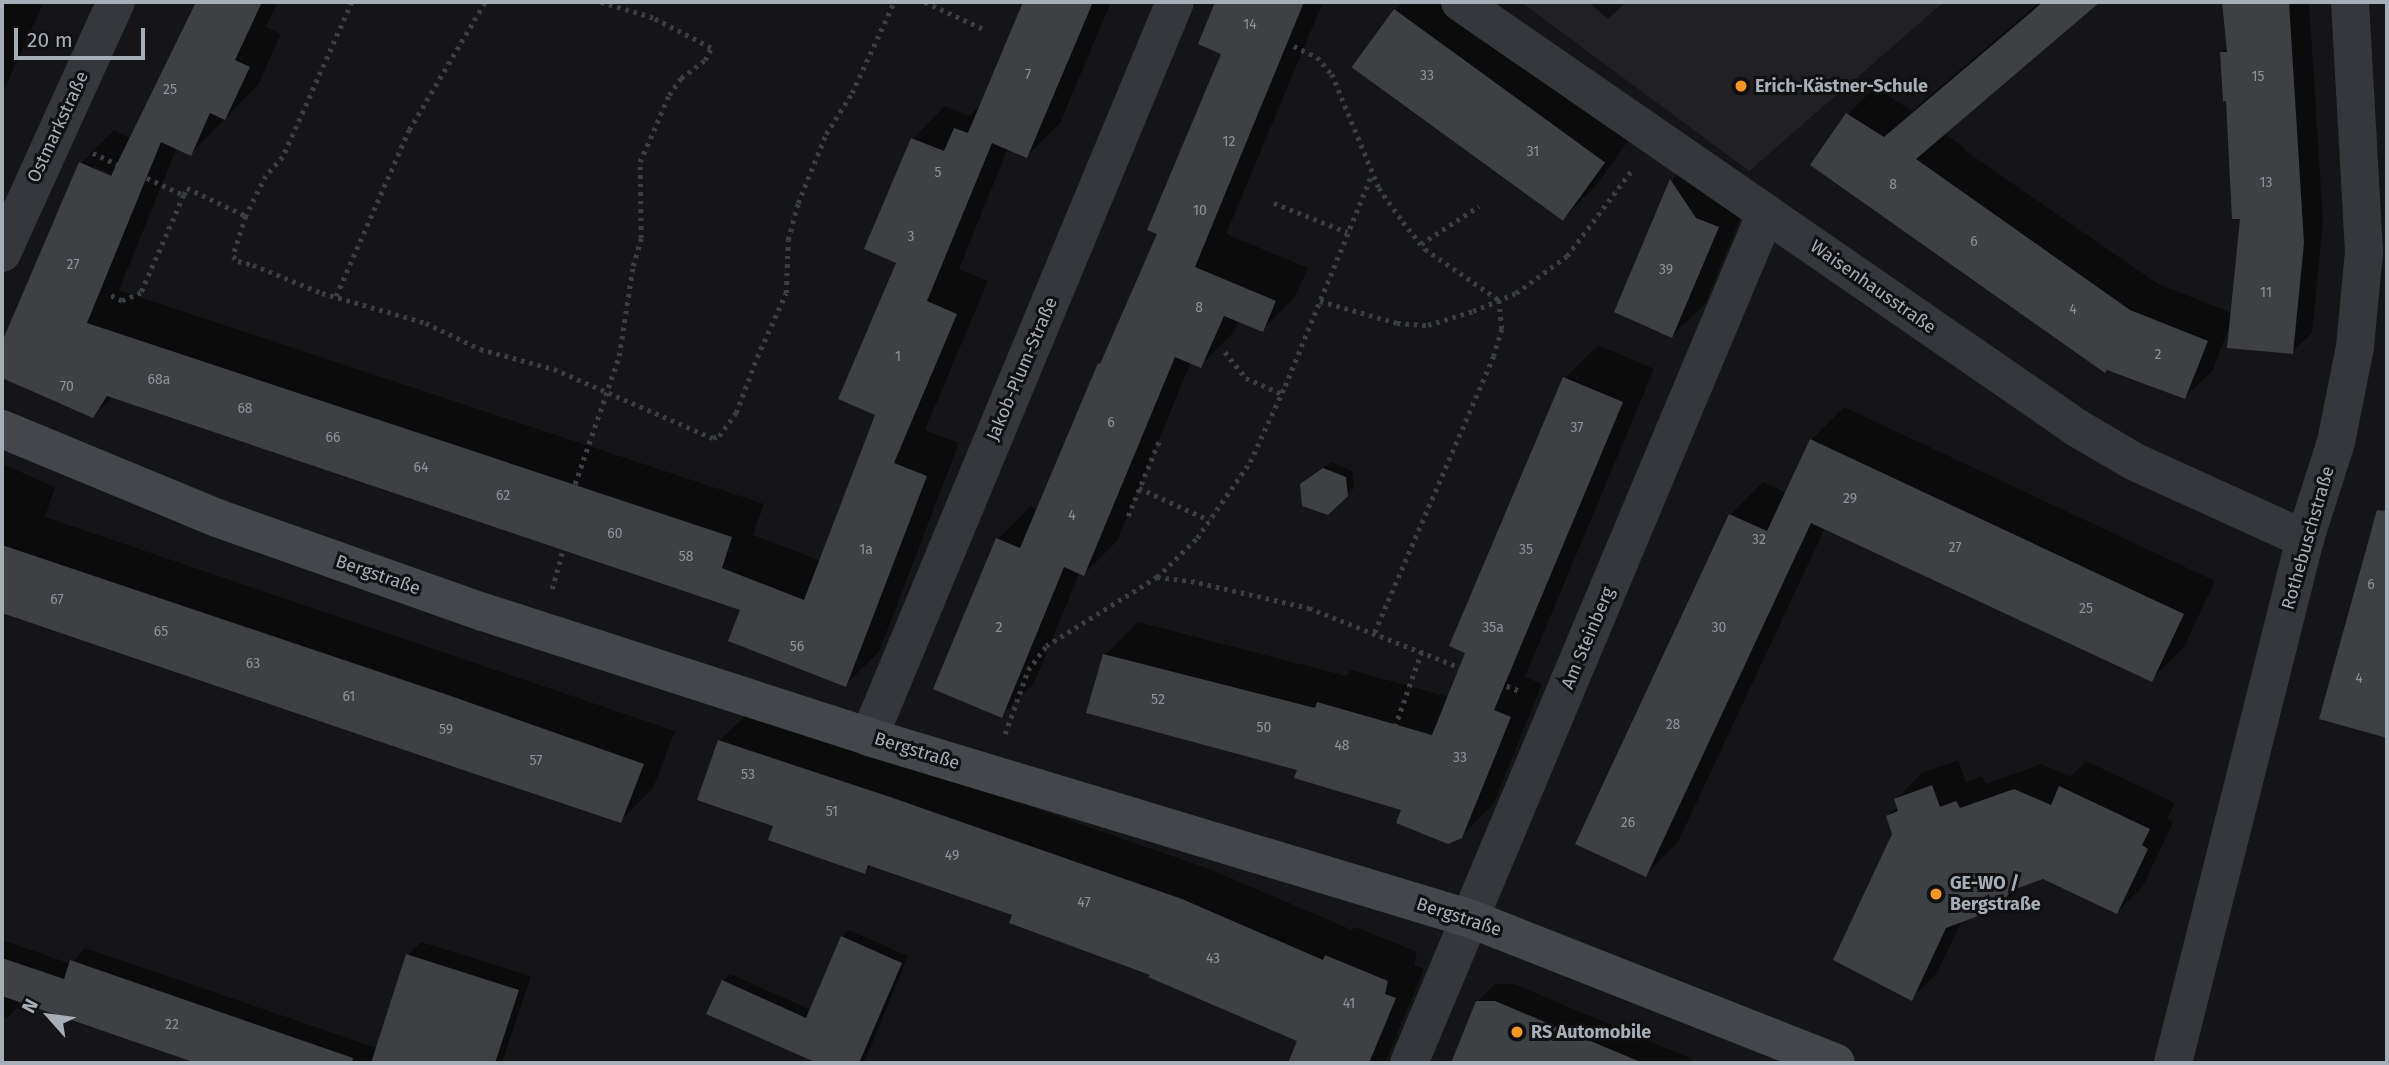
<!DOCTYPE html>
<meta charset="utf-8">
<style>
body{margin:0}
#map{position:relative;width:2389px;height:1065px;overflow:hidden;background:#151517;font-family:"Fira Sans",sans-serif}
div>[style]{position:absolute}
.built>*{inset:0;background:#212124}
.shadow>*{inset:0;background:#0007}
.building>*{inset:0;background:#3f4044;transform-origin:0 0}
.path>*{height:4.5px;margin-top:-2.25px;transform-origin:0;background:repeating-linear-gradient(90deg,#3b3f43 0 3.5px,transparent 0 8.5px)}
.street>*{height:38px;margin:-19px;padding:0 19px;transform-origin:19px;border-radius:19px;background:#35373c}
.secondary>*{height:38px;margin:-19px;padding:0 19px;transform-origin:19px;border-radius:19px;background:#43474c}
.dots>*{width:19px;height:19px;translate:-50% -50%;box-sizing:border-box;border:4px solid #101012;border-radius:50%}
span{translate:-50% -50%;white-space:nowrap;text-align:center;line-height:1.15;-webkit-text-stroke:6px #101012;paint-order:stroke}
.number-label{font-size:14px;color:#8c929a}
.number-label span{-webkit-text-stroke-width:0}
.poi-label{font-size:18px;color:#a6aeb7;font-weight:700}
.left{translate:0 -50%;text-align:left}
.street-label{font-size:18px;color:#a6aeb7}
.frame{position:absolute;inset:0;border:4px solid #a6aeb7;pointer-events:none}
.north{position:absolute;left:14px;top:981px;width:70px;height:70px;-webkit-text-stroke:5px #101012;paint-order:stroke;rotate:298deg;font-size:19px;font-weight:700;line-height:28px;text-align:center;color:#a6aeb7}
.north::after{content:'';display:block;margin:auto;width:24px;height:32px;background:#a6aeb7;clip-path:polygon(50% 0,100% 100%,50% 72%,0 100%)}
.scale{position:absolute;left:14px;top:28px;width:131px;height:32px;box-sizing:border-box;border:4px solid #a6aeb7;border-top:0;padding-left:9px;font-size:21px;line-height:24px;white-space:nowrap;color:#a6aeb7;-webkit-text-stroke:5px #101012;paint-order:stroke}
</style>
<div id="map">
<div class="built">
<i style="clip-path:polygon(1521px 2px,1944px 2px,1749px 171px)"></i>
</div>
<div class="shadow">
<i style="clip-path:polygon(2px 2px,44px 2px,2px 94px)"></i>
<i style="clip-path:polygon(evenodd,197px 2px,278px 2px,266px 27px,281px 34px,258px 85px,190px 154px,177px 147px,119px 290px,764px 504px,753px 535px,821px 561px,877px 414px,913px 139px,945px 106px,969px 116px,983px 102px,1025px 2px,1111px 2px,1060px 123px,1027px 156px,1008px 148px,959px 269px,988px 281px,925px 430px,959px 443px,879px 652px,846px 684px,742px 609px,113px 396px,93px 416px,2px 376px,2px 347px,81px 163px,114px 130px,132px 139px,197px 2px,94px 166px,119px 178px,118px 181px,94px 170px,94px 166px)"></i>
<i style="clip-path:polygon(1217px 2px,1323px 2px,1226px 234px,1308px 268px,1295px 297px,1262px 330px,1239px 320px,1233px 333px,1200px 366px,1191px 362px,1117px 541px,1084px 574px,1080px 572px,1034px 683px,1001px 715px,998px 539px,1030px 507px,1038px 510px,1159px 233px,1223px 53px,1200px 43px)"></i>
<i style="clip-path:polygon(1404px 2px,1462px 2px,1638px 127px,1597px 184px,1565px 217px,1395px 10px)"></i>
<i style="clip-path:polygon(1588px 2px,1626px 2px,1608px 19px)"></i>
<i style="clip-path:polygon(2040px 2px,2097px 2px,1944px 133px,1965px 148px,1964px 150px,2158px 284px,2232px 313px,2242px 217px,2221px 53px,2228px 47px,2224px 2px,2309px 2px,2323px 222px,2312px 333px,2292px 352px,2231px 323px,2212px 371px,2185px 397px,1848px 114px,1875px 87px,1912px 111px)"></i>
<i style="clip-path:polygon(1704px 148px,1750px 194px,1705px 304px,1672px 336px,1616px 311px,1672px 180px)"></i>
<i style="clip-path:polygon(1598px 345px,1654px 369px,1525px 677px,1542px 684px,1494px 803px,1461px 837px,1403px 809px,1299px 769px,1105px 655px,1138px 622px,1346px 676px,1351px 670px,1449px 697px,1565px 378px)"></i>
<i style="clip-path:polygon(1844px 407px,2215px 581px,2184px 647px,2151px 680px,1825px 528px,1678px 842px,1645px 875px,1730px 515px,1763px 482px,1787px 493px,1811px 440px)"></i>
<i style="clip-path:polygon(1331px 462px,1352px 471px,1354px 488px,1328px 513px,1302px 484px)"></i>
<i style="clip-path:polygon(2px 464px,55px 487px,45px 517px,675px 731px,653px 788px,620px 821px,2px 611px,6px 582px,2px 580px)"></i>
<i style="clip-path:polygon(2387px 521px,2387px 736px,2321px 718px,2370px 538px)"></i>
<i style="clip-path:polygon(749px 712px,923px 769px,1212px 870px,1352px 930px,1356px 927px,1417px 952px,1414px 965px,1424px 969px,1385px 1063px,1289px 1063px,1298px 1039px,1015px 914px,871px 865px,864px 872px,775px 825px,719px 741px)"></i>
<i style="clip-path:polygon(1958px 760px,1966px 782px,1982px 776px,1986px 784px,2041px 764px,2070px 777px,2086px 761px,2175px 803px,2167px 819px,2173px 822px,2143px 886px,2117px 912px,2043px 877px,2022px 885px,2001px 906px,1962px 921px,1937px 973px,1911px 999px,1894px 834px,1888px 816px,1898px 806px,1896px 799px,1922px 773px)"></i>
<i style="clip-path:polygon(849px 930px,908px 956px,864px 1063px,822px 1063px,709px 1013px,723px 981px,730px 974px,811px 1010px,842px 937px)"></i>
<i style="clip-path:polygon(2px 940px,71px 964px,85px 948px,377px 1048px,408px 955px,421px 942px,531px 976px,502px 1063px,203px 1063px,23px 1001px,8px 1018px,2px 1015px)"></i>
<i style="clip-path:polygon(1495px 984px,1514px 984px,1692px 1059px,1690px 1063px,1453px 1063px,1477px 1002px)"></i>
</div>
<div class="building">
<i style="clip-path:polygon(196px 2px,262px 2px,235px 60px,250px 67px,225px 120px,210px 113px,191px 156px,161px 142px,87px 323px,732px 537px,722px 568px,804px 600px,875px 415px,838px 399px,896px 263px,864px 249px,911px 138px,944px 151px,954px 128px,968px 133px,1023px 2px,1093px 2px,1027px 158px,992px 143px,927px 301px,957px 314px,894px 463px,927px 476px,846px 687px,728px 641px,740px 610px,107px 396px,93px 418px,2px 378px,2px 342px,79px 162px,111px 176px)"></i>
<i style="clip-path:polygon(1215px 2px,1304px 2px,1195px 267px,1276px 301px,1263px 332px,1224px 316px,1201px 368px,1175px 357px,1084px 576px,1064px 567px,1002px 718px,933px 689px,996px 538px,1020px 548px,1098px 363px,1100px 364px,1157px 234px,1147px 230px,1221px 54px,1198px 44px)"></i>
<i style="clip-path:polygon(2043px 2px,2100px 2px,1916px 159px,2130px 310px,2208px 341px,2185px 399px,2107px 370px,2105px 373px,1810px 165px,1846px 113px,1884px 137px)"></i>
<i style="clip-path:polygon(2222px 2px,2289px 2px,2304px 243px,2293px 354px,2227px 348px,2240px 219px,2232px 219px,2226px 101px,2223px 101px,2220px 52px,2227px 52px)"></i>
<i style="left:1394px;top:9px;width:261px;height:72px;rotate:36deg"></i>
<i style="clip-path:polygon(1670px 179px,1696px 218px,1719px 227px,1672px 338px,1614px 312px)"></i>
<i style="clip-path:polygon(1563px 377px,1623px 402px,1494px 710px,1511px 717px,1462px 838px,1448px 844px,1396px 823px,1401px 810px,1294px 778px,1297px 770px,1086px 713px,1103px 654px,1315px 708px,1317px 702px,1432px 735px,1465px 653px,1449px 646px)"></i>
<i style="clip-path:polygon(1810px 439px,2184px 614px,2152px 682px,1811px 523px,1646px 877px,1575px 844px,1729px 514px,1767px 531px)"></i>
<i style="clip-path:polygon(1323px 468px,1346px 477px,1348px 496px,1328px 515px,1302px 506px,1300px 484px)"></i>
<i style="clip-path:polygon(2377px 510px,2387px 511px,2387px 738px,2319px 719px)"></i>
<i style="clip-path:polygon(2px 545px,445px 694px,644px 764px,621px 823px,472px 773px,2px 613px)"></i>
<i style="clip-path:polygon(718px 740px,893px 798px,1182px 899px,1323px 960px,1325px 955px,1388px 981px,1385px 994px,1396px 998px,1369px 1063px,1288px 1063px,1297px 1041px,1148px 977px,1150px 975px,1009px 923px,1012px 915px,868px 865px,865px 874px,768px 840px,773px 826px,697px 800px)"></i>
<i style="clip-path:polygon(1932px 785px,1940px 807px,1956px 801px,1960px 808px,2014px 789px,2051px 805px,2059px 786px,2150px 829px,2142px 845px,2148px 849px,2117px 914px,2043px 879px,2010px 891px,2002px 907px,1946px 928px,1912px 1001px,1833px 960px,1892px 834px,1886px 816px,1898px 811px,1894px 799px)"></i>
<i style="clip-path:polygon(841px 936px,902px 963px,859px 1063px,817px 1063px,706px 1014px,722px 980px,806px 1018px)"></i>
<i style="clip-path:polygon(406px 954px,519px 990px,495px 1063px,371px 1063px)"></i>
<i style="clip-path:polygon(2px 958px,64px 979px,70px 960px,353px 1058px,352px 1063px,196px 1063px,2px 996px)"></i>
<i style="clip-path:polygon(1476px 1001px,1495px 1001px,1643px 1063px,1451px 1063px)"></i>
</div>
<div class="path">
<i style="left:352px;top:2px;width:170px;rotate:114deg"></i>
<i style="left:283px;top:157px;width:25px;rotate:132deg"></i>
<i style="left:266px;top:176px;width:45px;rotate:116.6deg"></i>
<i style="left:246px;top:216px;width:42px;rotate:108deg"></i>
<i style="left:233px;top:256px;width:7px;rotate:45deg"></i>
<i style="left:238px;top:261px;width:16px;rotate:15deg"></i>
<i style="left:253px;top:265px;width:74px;rotate:22.1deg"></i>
<i style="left:322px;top:293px;width:108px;rotate:16.1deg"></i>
<i style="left:426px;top:323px;width:60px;rotate:25.7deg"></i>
<i style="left:480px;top:349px;width:77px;rotate:15.1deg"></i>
<i style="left:554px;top:369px;width:173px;rotate:23.5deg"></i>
<i style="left:713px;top:438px;width:6px;rotate:-18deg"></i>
<i style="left:719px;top:436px;width:29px;rotate:-54deg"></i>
<i style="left:736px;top:413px;width:60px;rotate:-69.4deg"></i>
<i style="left:757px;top:357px;width:70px;rotate:-65.6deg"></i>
<i style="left:786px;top:293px;width:53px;rotate:-87.8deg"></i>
<i style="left:788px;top:240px;width:38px;rotate:-75deg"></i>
<i style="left:798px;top:203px;width:74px;rotate:-67.9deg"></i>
<i style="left:826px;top:134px;width:49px;rotate:-57.6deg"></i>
<i style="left:852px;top:93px;width:100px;rotate:-65.2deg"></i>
<i style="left:925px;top:2px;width:67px;rotate:24.7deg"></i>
<i style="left:1294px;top:46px;width:25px;rotate:26deg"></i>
<i style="left:1317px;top:57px;width:23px;rotate:49deg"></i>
<i style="left:1332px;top:74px;width:123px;rotate:67.6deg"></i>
<i style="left:1379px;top:188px;width:42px;rotate:54.8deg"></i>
<i style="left:1403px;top:222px;width:35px;rotate:51deg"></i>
<i style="left:1425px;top:249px;width:90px;rotate:34.6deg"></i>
<i style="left:1499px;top:300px;width:29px;rotate:84deg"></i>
<i style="left:1502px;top:329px;width:28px;rotate:107deg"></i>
<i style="left:1494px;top:356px;width:301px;rotate:113.3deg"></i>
<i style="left:93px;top:153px;width:100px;rotate:24.8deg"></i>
<i style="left:184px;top:195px;width:107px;rotate:113.7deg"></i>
<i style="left:141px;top:293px;width:21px;rotate:157deg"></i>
<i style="left:122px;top:301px;width:14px;rotate:-155deg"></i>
<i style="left:184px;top:195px;width:8px;rotate:-67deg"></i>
<i style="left:187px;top:188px;width:65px;rotate:25.4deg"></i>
<i style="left:1274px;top:203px;width:79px;rotate:21.7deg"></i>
<i style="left:1421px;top:244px;width:69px;rotate:-33.2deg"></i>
<i style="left:336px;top:296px;width:181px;rotate:-66.3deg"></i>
<i style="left:409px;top:130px;width:149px;rotate:-59.3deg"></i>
<i style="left:1320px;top:301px;width:80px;rotate:15.9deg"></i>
<i style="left:1397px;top:323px;width:31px;rotate:4deg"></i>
<i style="left:1428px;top:325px;width:47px;rotate:-17.3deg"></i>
<i style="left:1473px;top:311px;width:47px;rotate:-22.7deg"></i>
<i style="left:1516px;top:293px;width:63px;rotate:-36deg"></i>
<i style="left:1567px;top:256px;width:106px;rotate:-53deg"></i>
<i style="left:1225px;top:352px;width:33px;rotate:51deg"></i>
<i style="left:1246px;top:378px;width:39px;rotate:24deg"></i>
<i style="left:1139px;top:488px;width:77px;rotate:24.6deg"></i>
<i style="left:1128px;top:516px;width:81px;rotate:-67.5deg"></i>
<i style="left:1157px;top:577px;width:56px;rotate:-44.3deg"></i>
<i style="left:1197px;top:538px;width:93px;rotate:-55.1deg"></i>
<i style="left:1250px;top:462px;width:84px;rotate:-65.3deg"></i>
<i style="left:1285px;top:386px;width:229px;rotate:-67.7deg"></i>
<i style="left:552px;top:589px;width:41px;rotate:-74.6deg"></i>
<i style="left:563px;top:549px;width:31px;rotate:-86deg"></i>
<i style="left:565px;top:518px;width:35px;rotate:-74deg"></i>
<i style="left:575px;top:484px;width:135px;rotate:-71deg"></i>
<i style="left:619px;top:356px;width:91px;rotate:-81.2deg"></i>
<i style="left:633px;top:266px;width:29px;rotate:-74deg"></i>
<i style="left:641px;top:238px;width:76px;rotate:-90.8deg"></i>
<i style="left:640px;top:162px;width:73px;rotate:-66.6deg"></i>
<i style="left:669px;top:95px;width:21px;rotate:-55deg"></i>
<i style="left:681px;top:78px;width:30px;rotate:-37deg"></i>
<i style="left:705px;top:60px;width:13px;rotate:-63deg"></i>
<i style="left:711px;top:48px;width:65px;rotate:-152.7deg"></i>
<i style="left:653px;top:18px;width:55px;rotate:-163.2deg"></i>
<i style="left:1005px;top:734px;width:68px;rotate:-70.2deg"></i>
<i style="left:1028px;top:670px;width:30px;rotate:-53deg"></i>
<i style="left:1046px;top:646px;width:131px;rotate:-31.9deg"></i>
<i style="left:1157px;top:577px;width:34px;rotate:7deg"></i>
<i style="left:1191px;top:581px;width:121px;rotate:12.9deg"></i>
<i style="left:1309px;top:608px;width:227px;rotate:21.5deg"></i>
<i style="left:1392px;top:735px;width:90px;rotate:-70.6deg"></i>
</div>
<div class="street">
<i style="left:1460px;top:2px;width:750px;rotate:34.62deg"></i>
<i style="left:2077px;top:428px;width:67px;rotate:30.4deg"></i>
<i style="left:2135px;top:462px;width:187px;rotate:24.4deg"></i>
<i style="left:2px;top:253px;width:276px;rotate:-65.6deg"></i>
<i style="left:869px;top:737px;width:796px;rotate:-67.4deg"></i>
<i style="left:1409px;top:1063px;width:922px;rotate:-67.22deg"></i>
<i style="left:2173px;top:1063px;width:540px;rotate:-75.86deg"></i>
<i style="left:2305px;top:539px;width:102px;rotate:-72.3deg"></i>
<i style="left:2336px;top:442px;width:97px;rotate:-78.7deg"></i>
<i style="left:2355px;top:347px;width:95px;rotate:-84.6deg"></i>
<i style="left:2364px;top:252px;width:250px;rotate:-93.2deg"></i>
</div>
<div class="secondary">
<i style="left:2px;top:429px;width:233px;rotate:22.5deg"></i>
<i style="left:217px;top:518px;width:282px;rotate:19.5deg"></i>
<i style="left:483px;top:612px;width:406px;rotate:17.9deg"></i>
<i style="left:869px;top:737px;width:629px;rotate:16.82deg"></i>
<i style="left:1471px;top:919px;width:392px;rotate:21.5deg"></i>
</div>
<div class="dots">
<i style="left:1741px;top:86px;background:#f9962a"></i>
<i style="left:1936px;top:894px;background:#f9962a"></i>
<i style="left:1517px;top:1032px;background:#f9962a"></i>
</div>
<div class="number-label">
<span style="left:1250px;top:25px">14</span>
<span style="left:1028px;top:75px">7</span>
<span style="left:1427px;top:76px">33</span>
<span style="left:2258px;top:77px">15</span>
<span style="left:170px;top:90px">25</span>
<span style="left:1229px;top:142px">12</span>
<span style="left:1533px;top:152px">31</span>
<span style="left:938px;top:173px">5</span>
<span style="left:2266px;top:183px">13</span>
<span style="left:1893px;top:185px">8</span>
<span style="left:1200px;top:211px">10</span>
<span style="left:911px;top:237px">3</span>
<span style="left:1974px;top:242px">6</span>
<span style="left:73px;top:265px">27</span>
<span style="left:1666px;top:270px">39</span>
<span style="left:2266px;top:293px">11</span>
<span style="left:1199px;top:308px">8</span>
<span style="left:2073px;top:310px">4</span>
<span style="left:2158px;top:355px">2</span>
<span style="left:898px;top:357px">1</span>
<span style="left:159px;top:380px">68a</span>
<span style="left:67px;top:387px">70</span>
<span style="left:245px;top:409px">68</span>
<span style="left:1111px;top:423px">6</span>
<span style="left:1577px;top:428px">37</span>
<span style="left:333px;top:438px">66</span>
<span style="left:421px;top:468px">64</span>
<span style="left:503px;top:496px">62</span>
<span style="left:1850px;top:499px">29</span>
<span style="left:1072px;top:516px">4</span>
<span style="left:615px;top:534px">60</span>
<span style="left:1759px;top:540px">32</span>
<span style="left:1955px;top:548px">27</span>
<span style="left:866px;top:550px">1a</span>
<span style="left:1526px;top:550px">35</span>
<span style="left:686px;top:557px">58</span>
<span style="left:2371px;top:585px">6</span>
<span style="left:57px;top:600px">67</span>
<span style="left:2086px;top:609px">25</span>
<span style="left:999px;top:628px">2</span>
<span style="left:1493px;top:628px">35a</span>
<span style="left:1719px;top:628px">30</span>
<span style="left:161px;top:632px">65</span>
<span style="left:797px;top:647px">56</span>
<span style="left:253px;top:664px">63</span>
<span style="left:2359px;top:679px">4</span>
<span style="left:349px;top:697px">61</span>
<span style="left:1158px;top:700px">52</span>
<span style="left:1673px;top:725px">28</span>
<span style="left:1264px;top:728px">50</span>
<span style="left:446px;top:730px">59</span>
<span style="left:1342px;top:746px">48</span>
<span style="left:1460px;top:758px">33</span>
<span style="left:536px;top:761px">57</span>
<span style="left:748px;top:775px">53</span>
<span style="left:832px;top:812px">51</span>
<span style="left:1628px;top:823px">26</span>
<span style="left:952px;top:856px">49</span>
<span style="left:1084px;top:903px">47</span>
<span style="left:1213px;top:959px">43</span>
<span style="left:1349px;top:1004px">41</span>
<span style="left:172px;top:1025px">22</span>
</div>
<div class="poi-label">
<span class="left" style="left:1755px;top:86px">Erich-Kästner-Schule</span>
<span class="left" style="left:1950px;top:894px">GE-WO /<br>Bergstraße</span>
<span class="left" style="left:1531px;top:1032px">RS Automobile</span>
</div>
<div class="street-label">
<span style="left:58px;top:127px;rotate:-65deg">Ostmarkstraße</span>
<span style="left:1873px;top:287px;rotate:35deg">Waisenhausstraße</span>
<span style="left:1022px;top:369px;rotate:-67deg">Jakob-Plum-Straße</span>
<span style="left:2308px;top:538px;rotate:-74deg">Rothebuschstraße</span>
<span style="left:378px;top:575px;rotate:19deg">Bergstraße</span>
<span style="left:1588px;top:638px;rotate:-67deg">Am Steinberg</span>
<span style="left:917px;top:751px;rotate:17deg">Bergstraße</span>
<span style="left:1459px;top:917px;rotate:18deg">Bergstraße</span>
</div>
<div class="frame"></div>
<div class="north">N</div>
<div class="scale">20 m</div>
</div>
